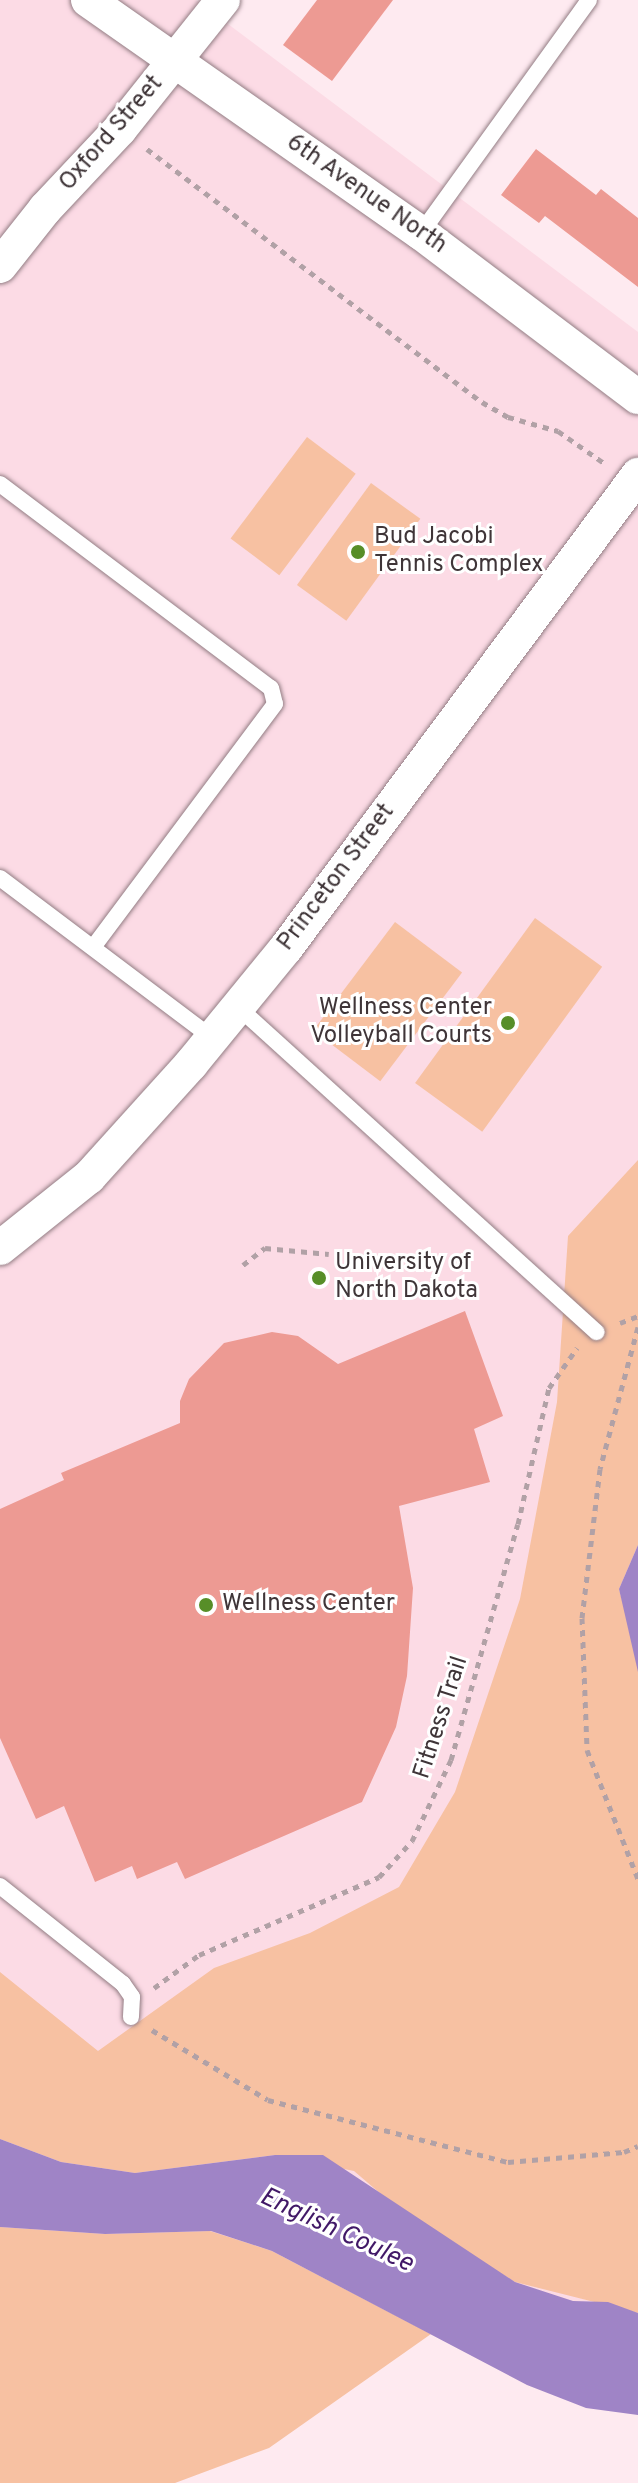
<!DOCTYPE html>
<style>
body{margin:0}
#map{position:relative;width:638px;height:2483px;overflow:hidden;background:#feeaf0;font-family:Overpass,sans-serif}
div>[style]{position:absolute}
.built>*{inset:0;background:#fcdbe5}
.green>*{inset:0;background:#f7c1a2;transform-origin:0 0}
.water>*{inset:0;background:#9f84c6}
.building>*{inset:0;background:#ed9a93}
.path>*{height:5px;margin-top:-2.5px;transform-origin:0;background:repeating-linear-gradient(90deg,#b1a1a6 0 6px,transparent 0 12px)}
.roads{filter:drop-shadow(0 0 2px #937d84) drop-shadow(0 0 2px #937d84)}
.service>*{height:16px;margin:-8px;padding:0 8px;transform-origin:8px;border-radius:8px;background:#fff}
.minor>*{height:34px;margin:-17px;padding:0 17px;transform-origin:17px;border-radius:17px;background:#fff}
.dots>*{width:22px;height:22px;translate:-50% -50%;box-sizing:border-box;border:4px solid #fff;border-radius:50%}
span{translate:-50% -50%;white-space:nowrap;text-align:center;line-height:1.15;-webkit-text-stroke:6px #fff;paint-order:stroke}
.street-label{font-size:24px;color:#3f3538}
.poi-label{font-size:24px;color:#3f3538}
.left{translate:0 -50%;text-align:left}
.right{translate:-100% -50%;text-align:right}
.water-label{font-size:26px;color:#411867;font-style:italic}
</style>
<div id="map">
<div class="built">
<i style="clip-path:polygon(0 0,196px 0,638px 332px,638px 2346px,321px 2224px,0 2483px)"></i>
</div>
<div class="green">
<i style="left:307px;top:437px;width:61px;height:127px;rotate:37deg"></i>
<i style="left:371px;top:483px;width:61px;height:126px;rotate:36deg"></i>
<i style="left:535px;top:918px;width:83px;height:204px;rotate:36deg"></i>
<i style="left:395px;top:922px;width:84px;height:136px;rotate:37deg"></i>
<i style="clip-path:polygon(638px 1160px,638px 1545px,619px 1589px,638px 1659px,638px 2313px,515px 2282px,402px 2212px,354px 2171px,275px 2155px,135px 2173px,61px 2162px,0 2139px,0 1972px,98px 2051px,214px 1968px,310px 1933px,399px 1887px,455px 1792px,520px 1599px,557px 1402px,568px 1236px)"></i>
<i style="clip-path:polygon(0 2227px,105px 2234px,210px 2231px,272px 2251px,431px 2334px,269px 2448px,175px 2483px,0 2483px)"></i>
</div>
<div class="water">
<i style="clip-path:polygon(638px 1545px,638px 1672px,619px 1589px)"></i>
<i style="clip-path:polygon(0 2139px,61px 2162px,135px 2173px,275px 2155px,323px 2155px,515px 2282px,573px 2301px,608px 2302px,638px 2313px,638px 2415px,586px 2408px,527px 2385px,272px 2251px,211px 2231px,105px 2234px,0 2227px)"></i>
</div>
<div class="building">
<i style="clip-path:polygon(317px 0,393px 0,332px 81px,283px 45px)"></i>
<i style="clip-path:polygon(536px 149px,596px 195px,601px 189px,638px 218px,638px 287px,545px 216px,539px 223px,501px 195px)"></i>
<i style="clip-path:polygon(465px 1311px,503px 1416px,474px 1429px,490px 1482px,399px 1506px,413px 1588px,407px 1676px,396px 1727px,362px 1802px,185px 1879px,177px 1862px,137px 1879px,132px 1866px,95px 1882px,64px 1806px,36px 1819px,0 1738px,0 1509px,64px 1480px,61px 1473px,180px 1423px,180px 1401px,189px 1379px,224px 1343px,272px 1332px,298px 1336px,338px 1364px)"></i>
</div>
<div class="path">
<i style="left:147px;top:149px;width:420px;rotate:37.1deg"></i>
<i style="left:482px;top:402px;width:30px;rotate:30deg"></i>
<i style="left:508px;top:417px;width:52px;rotate:15.6deg"></i>
<i style="left:558px;top:431px;width:56px;rotate:34.8deg"></i>
<i style="left:243px;top:1265px;width:28px;rotate:-38deg"></i>
<i style="left:265px;top:1248px;width:64px;rotate:5.4deg"></i>
<i style="left:620px;top:1323px;width:19px;rotate:-21deg"></i>
<i style="left:638px;top:1327px;width:147px;rotate:105deg"></i>
<i style="left:600px;top:1469px;width:150px;rotate:96.9deg"></i>
<i style="left:582px;top:1618px;width:132px;rotate:87.8deg"></i>
<i style="left:587px;top:1750px;width:139px;rotate:68.4deg"></i>
<i style="left:154px;top:1988px;width:56px;rotate:-36.3deg"></i>
<i style="left:199px;top:1955px;width:196px;rotate:-23.4deg"></i>
<i style="left:379px;top:1877px;width:49px;rotate:-47.5deg"></i>
<i style="left:412px;top:1841px;width:90px;rotate:-64.3deg"></i>
<i style="left:451px;top:1760px;width:245px;rotate:-74.2deg"></i>
<i style="left:518px;top:1524px;width:139px;rotate:-77.2deg"></i>
<i style="left:549px;top:1388px;width:49px;rotate:-55deg"></i>
<i style="left:152px;top:2030px;width:135px;rotate:31.1deg"></i>
<i style="left:268px;top:2100px;width:248px;rotate:14.5deg"></i>
<i style="left:508px;top:2162px;width:116px;rotate:-4.9deg"></i>
<i style="left:624px;top:2152px;width:15px;rotate:-23deg"></i>
</div>
<div class="roads">
<div class="service">
<i style="left:421px;top:233px;width:287px;rotate:-54.2deg"></i>
<i style="left:0;top:484px;width:339px;rotate:37deg"></i>
<i style="left:271px;top:688px;width:16px;rotate:76deg"></i>
<i style="left:275px;top:704px;width:304px;rotate:126.8deg"></i>
<i style="left:0;top:878px;width:266px;rotate:37deg"></i>
<i style="left:238px;top:1007px;width:484px;rotate:42.2deg"></i>
<i style="left:0;top:1886px;width:157px;rotate:38.5deg"></i>
<i style="left:123px;top:1984px;width:16px;rotate:55deg"></i>
<i style="left:132px;top:1997px;width:20px;rotate:93deg"></i>
</div>
<div class="minor">
<i style="left:88px;top:0;width:406px;rotate:35deg"></i>
<i style="left:421px;top:233px;width:272px;rotate:37.1deg"></i>
<i style="left:0;top:266px;width:73px;rotate:-51.7deg"></i>
<i style="left:45px;top:209px;width:110px;rotate:-46.8deg"></i>
<i style="left:120px;top:129px;width:165px;rotate:-51.4deg"></i>
<i style="left:0;top:1248px;width:114px;rotate:-38.6deg"></i>
<i style="left:89px;top:1177px;width:152px;rotate:-47.9deg"></i>
<i style="left:191px;top:1064px;width:150px;rotate:-50.7deg"></i>
<i style="left:286px;top:948px;width:590px;rotate:-53.34deg"></i>
</div>
</div>
<div class="dots">
<i style="left:358px;top:552px;background:#578e28"></i>
<i style="left:508px;top:1023px;background:#578e28"></i>
<i style="left:319px;top:1278px;background:#578e28"></i>
<i style="left:206px;top:1605px;background:#578e28"></i>
</div>
<div class="street-label">
<span style="left:112px;top:134px;rotate:-49deg">Oxford Street</span>
<span style="left:366px;top:195px;rotate:35deg">6th Avenue North</span>
<span style="left:337px;top:878px;rotate:-53deg">Princeton Street</span>
<span style="left:442px;top:1718px;rotate:-72deg">Fitness Trail</span>
</div>
<div class="poi-label">
<span class="left" style="left:374px;top:552px">Bud Jacobi<br>Tennis Complex</span>
<span class="right" style="left:492px;top:1023px">Wellness Center<br>Volleyball Courts</span>
<span class="left" style="left:335px;top:1278px">University of<br>North Dakota</span>
<span class="left" style="left:222px;top:1605px">Wellness Center</span>
</div>
<div class="water-label">
<span style="left:336px;top:2231px;rotate:25deg">English Coulee</span>
</div>
</div>
